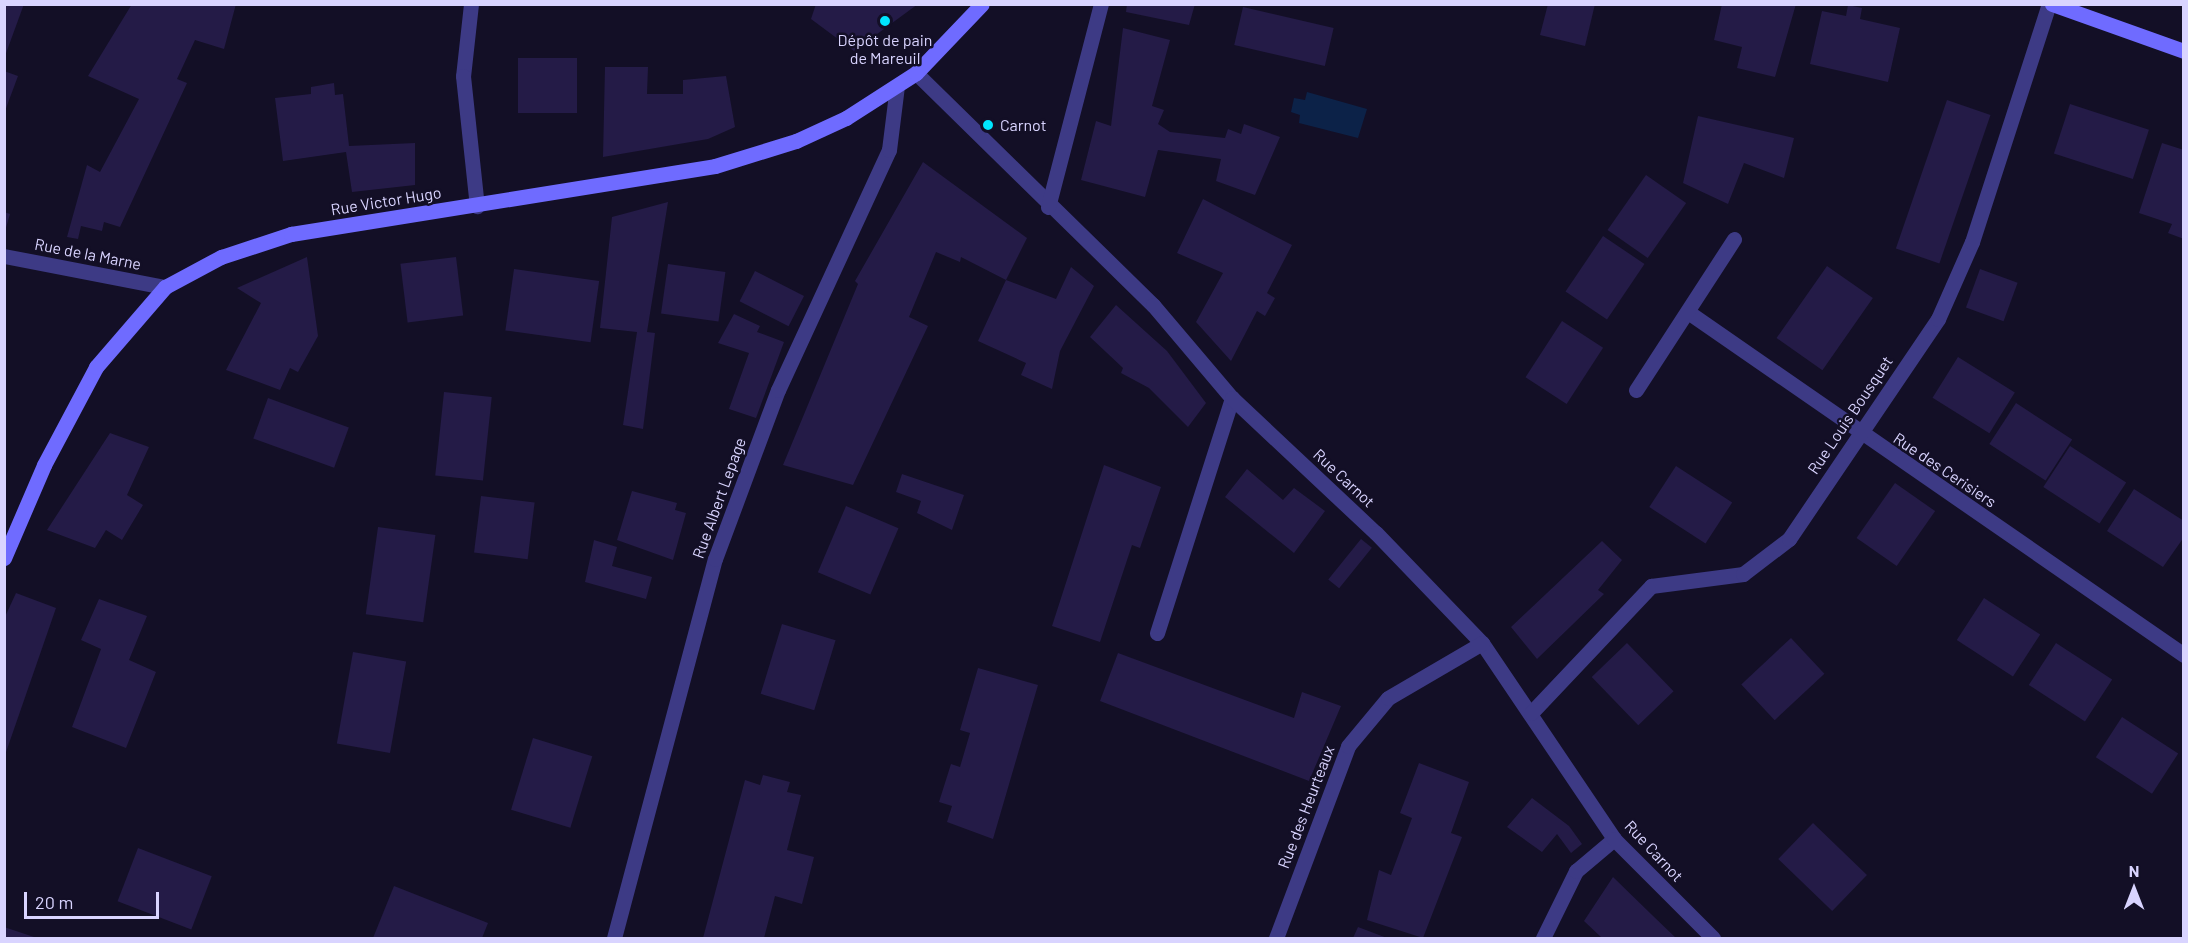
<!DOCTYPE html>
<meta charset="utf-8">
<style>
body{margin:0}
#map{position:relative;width:2188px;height:943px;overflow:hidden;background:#130f26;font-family:Barlow,sans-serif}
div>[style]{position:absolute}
.water>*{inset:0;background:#0c2248}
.building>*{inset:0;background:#241b47;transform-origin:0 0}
.lane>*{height:15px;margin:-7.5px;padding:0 7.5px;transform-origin:7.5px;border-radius:7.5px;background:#3d3a85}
.street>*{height:15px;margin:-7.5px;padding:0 7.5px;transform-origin:7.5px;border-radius:7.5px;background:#3d3a85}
.secondary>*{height:15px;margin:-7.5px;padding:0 7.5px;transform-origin:7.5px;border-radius:7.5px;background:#6f6bff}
.dots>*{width:16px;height:16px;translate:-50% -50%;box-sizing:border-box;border:3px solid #130f26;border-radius:50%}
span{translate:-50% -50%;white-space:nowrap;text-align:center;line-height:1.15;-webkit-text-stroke:5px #130f26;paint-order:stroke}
.poi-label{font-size:16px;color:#d9d4ff}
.left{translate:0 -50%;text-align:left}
.street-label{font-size:16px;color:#d9d4ff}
.frame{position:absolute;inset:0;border:6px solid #d9d4ff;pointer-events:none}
.north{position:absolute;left:2104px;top:859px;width:60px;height:60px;-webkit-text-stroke:4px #130f26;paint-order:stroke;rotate:0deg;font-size:16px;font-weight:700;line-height:24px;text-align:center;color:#d9d4ff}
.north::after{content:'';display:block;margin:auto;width:21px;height:27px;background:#d9d4ff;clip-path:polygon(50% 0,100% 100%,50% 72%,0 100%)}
.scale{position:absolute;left:24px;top:892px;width:135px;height:27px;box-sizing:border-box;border:3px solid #d9d4ff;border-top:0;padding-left:8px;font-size:18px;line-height:21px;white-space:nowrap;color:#d9d4ff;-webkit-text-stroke:4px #130f26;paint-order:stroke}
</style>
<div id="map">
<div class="water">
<i style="clip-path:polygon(1307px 92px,1367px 109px,1358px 138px,1299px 123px,1300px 115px,1291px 112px,1294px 98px,1305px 100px)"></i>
</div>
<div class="building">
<i style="clip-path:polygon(4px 4px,24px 4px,5px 56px,4px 56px)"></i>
<i style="clip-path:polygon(132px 4px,236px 4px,224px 49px,195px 40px,177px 79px,187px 83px,120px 227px,104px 222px,102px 231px,81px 226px,78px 239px,67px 237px,87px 165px,100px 172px,139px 99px,88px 76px)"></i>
<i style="clip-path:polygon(816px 4px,918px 4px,854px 51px,811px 19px)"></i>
<i style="clip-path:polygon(1127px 4px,1195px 4px,1189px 25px,1126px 12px)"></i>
<i style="clip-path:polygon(1548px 4px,1595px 4px,1585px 46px,1540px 35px)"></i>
<i style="clip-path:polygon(1722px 4px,1796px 4px,1775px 77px,1737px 68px,1742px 47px,1714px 40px)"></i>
<i style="clip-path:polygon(1848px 5px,1862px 8px,1860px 19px,1900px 28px,1888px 82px,1810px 64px,1822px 11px,1846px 16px)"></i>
<i style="left:1243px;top:7px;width:93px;height:39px;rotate:13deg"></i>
<i style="clip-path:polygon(1123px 28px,1170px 40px,1152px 106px,1164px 110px,1158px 124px,1170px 132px,1225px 138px,1228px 129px,1241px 134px,1244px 124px,1280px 137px,1255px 195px,1216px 181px,1221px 159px,1158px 150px,1145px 197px,1081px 180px,1096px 121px,1111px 126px)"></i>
<i style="left:518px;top:58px;width:59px;height:55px"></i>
<i style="clip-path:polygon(605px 67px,648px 67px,647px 94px,683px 94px,683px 80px,726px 76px,735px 127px,708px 139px,603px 157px)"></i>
<i style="clip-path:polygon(4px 71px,18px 76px,5px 111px,4px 111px)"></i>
<i style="clip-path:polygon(334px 83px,335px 95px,343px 94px,349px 146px,415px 143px,415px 185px,352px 192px,346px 152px,283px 161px,275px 98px,311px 94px,311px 87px)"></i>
<i style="left:1947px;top:100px;width:46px;height:157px;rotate:19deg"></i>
<i style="left:2070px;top:104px;width:83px;height:52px;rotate:18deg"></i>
<i style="clip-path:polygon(1698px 116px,1794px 138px,1784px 178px,1744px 163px,1728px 204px,1683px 183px)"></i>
<i style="clip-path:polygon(2162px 143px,2184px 150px,2184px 239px,2168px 233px,2172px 224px,2139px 213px)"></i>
<i style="clip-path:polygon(923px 162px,1027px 238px,1006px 280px,961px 257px,960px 262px,936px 252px,909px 317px,928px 326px,853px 485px,783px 465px,858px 284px,855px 281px)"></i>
<i style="left:1646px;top:175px;width:49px;height:67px;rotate:35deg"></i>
<i style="clip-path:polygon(1203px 199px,1292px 245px,1267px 293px,1275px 298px,1265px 316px,1257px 311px,1231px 361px,1196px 322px,1223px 273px,1177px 253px)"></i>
<i style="clip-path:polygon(668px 202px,647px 332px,655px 333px,643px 429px,623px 425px,637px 332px,600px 328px,612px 217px)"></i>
<i style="clip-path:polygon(4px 212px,10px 214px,5px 231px,4px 231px)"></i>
<i style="left:1603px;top:236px;width:50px;height:67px;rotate:34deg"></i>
<i style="clip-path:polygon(307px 257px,318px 336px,298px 372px,290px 368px,280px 390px,226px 370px,261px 303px,237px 288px)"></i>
<i style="left:456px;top:257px;width:59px;height:56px;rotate:83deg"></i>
<i style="left:668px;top:264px;width:58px;height:50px;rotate:8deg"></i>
<i style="left:1827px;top:266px;width:56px;height:88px;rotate:35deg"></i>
<i style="clip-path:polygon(1071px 267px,1094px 286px,1060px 351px,1052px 389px,1021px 375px,1026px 363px,978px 341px,1006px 280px,1056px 299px)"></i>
<i style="left:514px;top:269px;width:86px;height:62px;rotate:8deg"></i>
<i style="left:1980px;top:269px;width:40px;height:41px;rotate:20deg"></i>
<i style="left:755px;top:271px;width:55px;height:34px;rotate:27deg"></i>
<i style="clip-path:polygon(1116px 305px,1167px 351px,1206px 403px,1188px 427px,1149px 388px,1121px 373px,1123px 368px,1090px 337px)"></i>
<i style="clip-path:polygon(734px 314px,760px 326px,757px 332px,784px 342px,756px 418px,729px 409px,749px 353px,718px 343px)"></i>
<i style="left:1562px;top:321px;width:49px;height:67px;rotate:33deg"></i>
<i style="left:1958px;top:357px;width:67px;height:48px;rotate:32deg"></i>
<i style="left:444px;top:392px;width:48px;height:84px;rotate:6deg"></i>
<i style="left:268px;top:398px;width:86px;height:43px;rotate:20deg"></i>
<i style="left:2016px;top:403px;width:67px;height:49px;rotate:33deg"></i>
<i style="clip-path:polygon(110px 433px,149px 447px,127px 495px,143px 505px,122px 540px,106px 530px,95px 548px,47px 530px)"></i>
<i style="left:2070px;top:446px;width:67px;height:49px;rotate:33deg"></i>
<i style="clip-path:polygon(1104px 465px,1161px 487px,1140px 548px,1132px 545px,1100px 642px,1052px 626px)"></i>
<i style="left:1676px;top:466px;width:67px;height:49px;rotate:33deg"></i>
<i style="clip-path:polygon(1247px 469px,1283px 500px,1294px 488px,1325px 511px,1294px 553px,1225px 497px)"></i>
<i style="clip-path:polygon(902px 474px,964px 495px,952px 530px,917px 513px,921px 501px,896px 492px)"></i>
<i style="left:1895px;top:483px;width:49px;height:67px;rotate:35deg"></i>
<i style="clip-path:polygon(2134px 489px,2184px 521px,2184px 537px,2163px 567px,2107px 531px)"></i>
<i style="clip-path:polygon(632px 491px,677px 503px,675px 510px,686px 513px,673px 560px,617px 540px)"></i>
<i style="left:481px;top:496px;width:54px;height:57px;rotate:7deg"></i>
<i style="left:846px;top:506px;width:57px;height:72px;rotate:23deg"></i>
<i style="left:378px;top:527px;width:58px;height:88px;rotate:8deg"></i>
<i style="left:1361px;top:539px;width:14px;height:52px;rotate:39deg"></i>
<i style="clip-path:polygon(594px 540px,617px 547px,612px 566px,652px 577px,646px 599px,585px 582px)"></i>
<i style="clip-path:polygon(1602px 541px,1622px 560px,1598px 590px,1604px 594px,1537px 659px,1511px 627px)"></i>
<i style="clip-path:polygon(16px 593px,56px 608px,5px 755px,4px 619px)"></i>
<i style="left:1984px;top:598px;width:67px;height:50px;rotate:33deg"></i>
<i style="clip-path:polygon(99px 599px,147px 616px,129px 660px,156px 672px,126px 748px,72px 727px,101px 649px,81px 640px)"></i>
<i style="left:782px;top:624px;width:56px;height:73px;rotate:17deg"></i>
<i style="left:1791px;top:638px;width:49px;height:68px;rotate:47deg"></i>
<i style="left:1627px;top:643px;width:67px;height:49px;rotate:46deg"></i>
<i style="left:2056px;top:643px;width:67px;height:50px;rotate:33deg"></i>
<i style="left:353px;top:652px;width:54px;height:93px;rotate:10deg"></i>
<i style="clip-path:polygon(1118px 653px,1294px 718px,1302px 692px,1341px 706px,1309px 781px,1100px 701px)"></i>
<i style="clip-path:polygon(978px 668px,1038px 685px,993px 839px,947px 822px,952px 806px,939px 802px,951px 764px,960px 767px,970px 733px,960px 730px)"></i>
<i style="left:2122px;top:717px;width:67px;height:48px;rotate:33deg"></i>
<i style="left:533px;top:738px;width:62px;height:75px;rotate:17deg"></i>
<i style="clip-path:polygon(1419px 763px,1469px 782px,1451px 833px,1462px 837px,1423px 938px,1367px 920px,1379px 870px,1391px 875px,1412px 818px,1400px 813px)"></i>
<i style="clip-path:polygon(763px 775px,790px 782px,787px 792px,801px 795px,787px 850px,814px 857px,802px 904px,775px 896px,764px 938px,703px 938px,745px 780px,760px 785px)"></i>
<i style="clip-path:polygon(1532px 798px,1569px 826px,1582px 844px,1571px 853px,1557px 834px,1542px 852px,1507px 827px)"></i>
<i style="left:1813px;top:823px;width:75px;height:50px;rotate:44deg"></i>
<i style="left:138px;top:848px;width:79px;height:57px;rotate:21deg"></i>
<i style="clip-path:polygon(1613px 877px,1651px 914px,1676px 938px,1602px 938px,1584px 921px)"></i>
<i style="clip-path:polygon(394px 886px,488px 923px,482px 938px,373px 938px)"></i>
<i style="clip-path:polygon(4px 927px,37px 938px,4px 938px)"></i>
<i style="clip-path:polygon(1358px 927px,1387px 938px,1353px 938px)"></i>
</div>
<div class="lane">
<i style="left:471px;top:4px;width:72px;rotate:96.3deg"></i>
<i style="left:463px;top:76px;width:131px;rotate:83.9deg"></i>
<i style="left:1157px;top:633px;width:247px;rotate:-72.3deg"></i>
<i style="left:1543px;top:938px;width:75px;rotate:-63.8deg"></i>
<i style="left:1576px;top:871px;width:50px;rotate:-40.1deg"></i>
</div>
<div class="street">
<i style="left:916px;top:73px;width:332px;rotate:44.4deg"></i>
<i style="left:1153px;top:305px;width:122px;rotate:49.7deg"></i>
<i style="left:1232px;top:398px;width:197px;rotate:43.2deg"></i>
<i style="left:1376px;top:533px;width:153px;rotate:46.1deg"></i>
<i style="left:1482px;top:643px;width:236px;rotate:56deg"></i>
<i style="left:1614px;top:839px;width:140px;rotate:45deg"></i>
<i style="left:1048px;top:207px;width:210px;rotate:-75.4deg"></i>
<i style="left:4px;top:256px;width:164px;rotate:10.9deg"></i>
<i style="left:1688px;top:312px;width:603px;rotate:34.67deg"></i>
<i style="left:1636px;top:390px;width:180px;rotate:-57deg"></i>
<i style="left:1531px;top:713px;width:175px;rotate:-46.6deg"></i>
<i style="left:1651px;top:586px;width:93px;rotate:-7.4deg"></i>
<i style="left:1743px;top:574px;width:58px;rotate:-37.3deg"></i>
<i style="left:1789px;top:539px;width:266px;rotate:-55.9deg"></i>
<i style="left:1938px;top:319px;width:84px;rotate:-66.2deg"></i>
<i style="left:1972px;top:242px;width:250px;rotate:-72.1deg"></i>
<i style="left:614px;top:938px;width:392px;rotate:-75.1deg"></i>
<i style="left:715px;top:559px;width:180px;rotate:-69.6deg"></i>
<i style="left:778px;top:390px;width:264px;rotate:-65.2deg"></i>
<i style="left:889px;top:150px;width:64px;rotate:-82.9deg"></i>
<i style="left:1276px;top:938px;width:205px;rotate:-69.4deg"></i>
<i style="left:1348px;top:746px;width:62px;rotate:-50.2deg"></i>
<i style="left:1388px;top:698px;width:109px;rotate:-30.3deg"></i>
</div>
<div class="secondary">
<i style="left:2052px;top:4px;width:140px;rotate:19.6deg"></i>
<i style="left:4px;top:558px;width:101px;rotate:-66.7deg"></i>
<i style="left:44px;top:465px;width:111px;rotate:-62deg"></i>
<i style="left:96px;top:367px;width:106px;rotate:-49.2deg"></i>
<i style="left:165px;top:287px;width:64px;rotate:-28.2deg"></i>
<i style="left:221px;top:257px;width:74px;rotate:-18.2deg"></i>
<i style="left:291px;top:234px;width:429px;rotate:-9.1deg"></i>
<i style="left:715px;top:166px;width:85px;rotate:-17.2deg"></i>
<i style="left:796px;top:141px;width:55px;rotate:-24.7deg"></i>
<i style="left:846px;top:118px;width:83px;rotate:-32.7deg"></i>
<i style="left:916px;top:73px;width:95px;rotate:-46.3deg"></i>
</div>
<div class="dots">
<i style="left:885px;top:21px;background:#00e5ff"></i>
<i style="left:988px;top:125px;background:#00e5ff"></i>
</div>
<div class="poi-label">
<span style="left:885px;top:49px">Dépôt de pain<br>de Mareuil</span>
<span class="left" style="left:1000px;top:125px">Carnot</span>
</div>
<div class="street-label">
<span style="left:386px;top:201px;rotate:-9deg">Rue Victor Hugo</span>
<span style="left:88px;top:254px;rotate:11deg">Rue de la Marne</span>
<span style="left:1850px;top:415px;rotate:-56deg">Rue Louis Bousquet</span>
<span style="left:1945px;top:470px;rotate:34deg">Rue des Cerisiers</span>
<span style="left:1344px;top:478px;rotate:43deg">Rue Carnot</span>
<span style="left:719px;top:498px;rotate:-70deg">Rue Albert Lepage</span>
<span style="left:1306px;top:807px;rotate:-69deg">Rue des Heurteaux</span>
<span style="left:1654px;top:851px;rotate:47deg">Rue Carnot</span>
</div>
<div class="frame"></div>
<div class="north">N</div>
<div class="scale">20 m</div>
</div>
